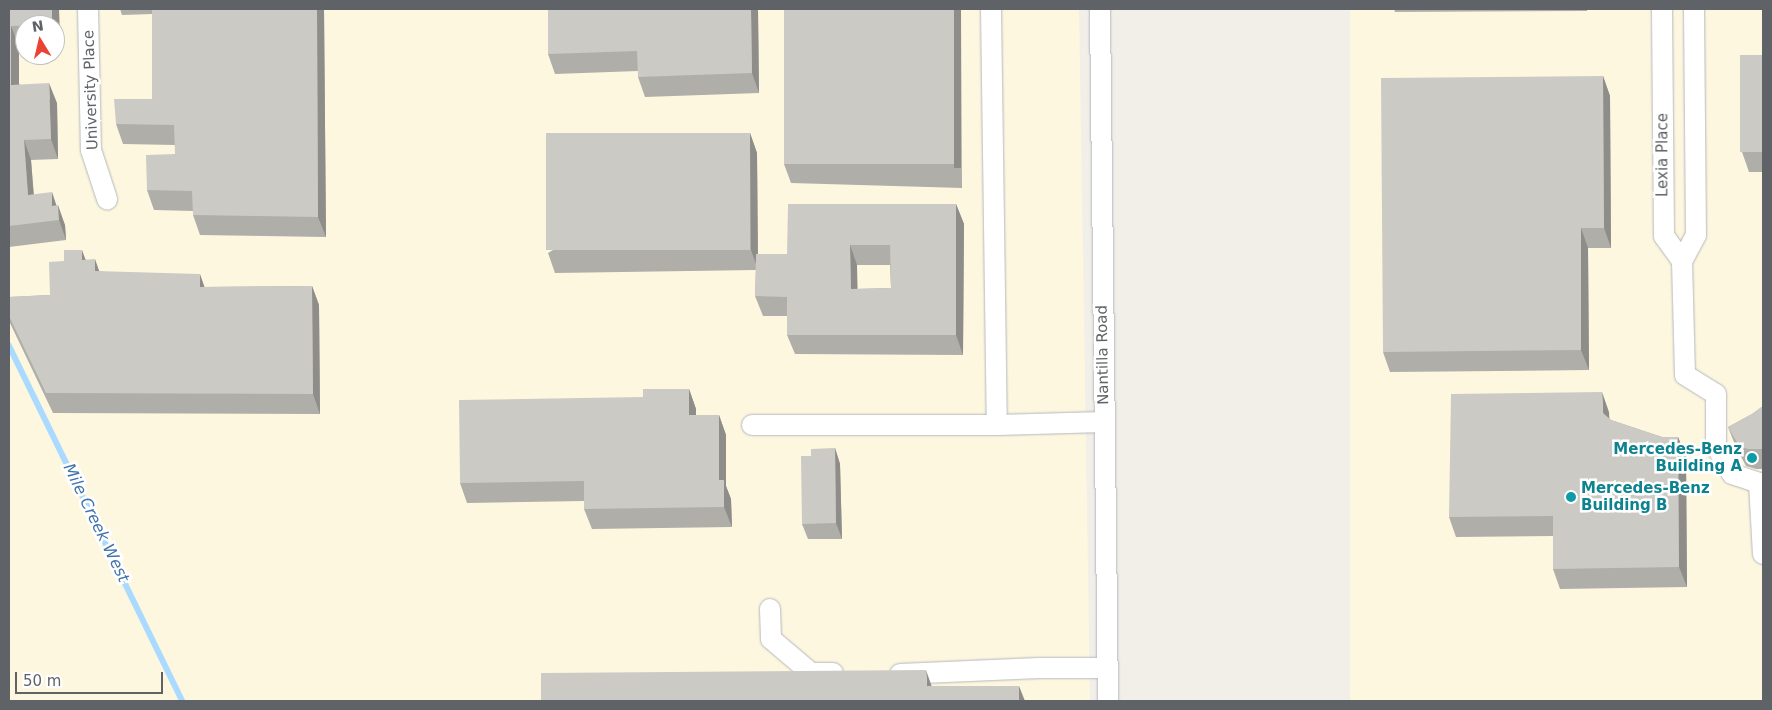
<!DOCTYPE html>
<style>
body{margin:0}
#map{position:relative;width:1772px;height:710px;overflow:hidden;background:#f1efe8;font-family:"DejaVu Sans",sans-serif}
div>[style]{position:absolute}
.commercial>*{inset:0;background:#fef7e0;transform-origin:0 0}
.stream>*{height:5.5px;margin:-2.75px;padding:0 2.75px;transform-origin:2.75px;border-radius:2.75px;background:#aadaff}
.roads{filter:drop-shadow(0 0 1px #b5b8bc) drop-shadow(0 0 1px #b5b8bc)}
.minor>*{height:20px;margin:-10px;padding:0 10px;transform-origin:10px;border-radius:10px;background:#fff}
.wall>*{inset:0;background:#afaea9}
.shaded-wall>*{inset:0;background:#8f8d8a;transform-origin:0 0}
.building>*{inset:0;background:#cccac5;transform-origin:0 0}
.dots>*{width:14px;height:14px;translate:-50% -50%;box-sizing:border-box;border:2px solid #fff;border-radius:50%}
span{translate:-50% -50%;white-space:nowrap;text-align:center;line-height:1.15;-webkit-text-stroke:5px #fff;paint-order:stroke}
.street-label{font-size:15px;color:#5f6368}
.culture-label{font-size:15px;color:#0d838f;font-weight:700}
.right{translate:-100% -50%;text-align:right}
.left{translate:0 -50%;text-align:left}
.water-label{font-size:16px;color:#4174aa;font-style:italic}
.frame{position:absolute;inset:0;border:10px solid #5f6368;pointer-events:none}
.north{position:absolute;left:15px;top:15px;width:50px;height:50px;box-sizing:border-box;background:#fff;border:1px solid #bfc1c3;border-radius:50%;rotate:351deg;font-size:14px;font-weight:700;line-height:20px;text-align:center;color:#5f6368}
.north::after{content:'';display:block;margin:auto;width:18px;height:22px;background:#ea4335;clip-path:polygon(50% 0,100% 100%,50% 72%,0 100%)}
.scale{position:absolute;left:15px;top:672px;width:148px;height:22px;box-sizing:border-box;border:2px solid #5f6368;border-top:0;padding-left:6px;font-size:15px;line-height:18px;white-space:nowrap;color:#5f6368;-webkit-text-stroke:4px #fff;paint-order:stroke}
</style>
<div id="map">
<div class="commercial">
<i style="clip-path:polygon(evenodd,9px 9px,1079px 9px,1090px 701px,9px 701px,9px 9px,25px 25px,55px 25px,55px 55px,25px 55px,25px 25px)"></i>
<i style="left:1350px;top:9px;width:413px;height:692px"></i>
</div>
<div class="stream">
<i style="left:9px;top:345px;width:396px;rotate:64deg"></i>
</div>
<div class="roads">
<div class="minor">
<i style="left:88px;top:9px;width:141px;rotate:88.8deg"></i>
<i style="left:91px;top:150px;width:52px;rotate:71.9deg"></i>
<i style="left:991px;top:9px;width:416px;rotate:89.2deg"></i>
<i style="left:1100px;top:9px;width:692px;rotate:89.34deg"></i>
<i style="left:1662px;top:9px;width:227px;rotate:89.5deg"></i>
<i style="left:1664px;top:236px;width:31px;rotate:54deg"></i>
<i style="left:1694px;top:9px;width:226px;rotate:89.5deg"></i>
<i style="left:1696px;top:235px;width:30px;rotate:118deg"></i>
<i style="left:1682px;top:261px;width:114px;rotate:88.5deg"></i>
<i style="left:1685px;top:375px;width:36px;rotate:32deg"></i>
<i style="left:1716px;top:394px;width:52px;rotate:90deg"></i>
<i style="left:1716px;top:446px;width:32px;rotate:60deg"></i>
<i style="left:1732px;top:474px;width:28px;rotate:18deg"></i>
<i style="left:1759px;top:483px;width:71px;rotate:86.8deg"></i>
<i style="left:752px;top:425px;width:245px"></i>
<i style="left:997px;top:425px;width:107px;rotate:-1.6deg"></i>
<i style="left:770px;top:609px;width:30px;rotate:88deg"></i>
<i style="left:771px;top:639px;width:52px;rotate:40.4deg"></i>
<i style="left:811px;top:673px;width:22px"></i>
<i style="left:900px;top:674px;width:139px;rotate:-2.5deg"></i>
<i style="left:1039px;top:668px;width:69px"></i>
</div>
</div>
<div class="wall">
<i style="clip-path:polygon(9px 9px,59px 9px,60px 46px,55px 46px,55px 25px,25px 25px,25px 46px,19px 46px,19px 84px,57px 103px,58px 159px,31px 160px,34px 195px,56px 205px,65px 225px,66px 240px,9px 247px)"></i>
<i style="clip-path:polygon(120px 9px,324px 9px,326px 237px,200px 235px,193px 215px,193px 211px,154px 210px,147px 190px,175px 154px,175px 145px,123px 144px,116px 124px,152px 99px,152px 14px,122px 15px)"></i>
<i style="clip-path:polygon(548px 9px,758px 9px,759px 93px,645px 97px,638px 77px,638px 71px,555px 74px,548px 54px)"></i>
<i style="clip-path:polygon(961px 9px,962px 188px,791px 183px,784px 164px)"></i>
<i style="clip-path:polygon(1394px 9px,1587px 9px,1587px 11px,1395px 12px)"></i>
<i style="clip-path:polygon(1763px 55px,1763px 172px,1749px 172px,1742px 152px)"></i>
<i style="clip-path:polygon(1603px 76px,1610px 96px,1611px 248px,1588px 248px,1589px 370px,1390px 372px,1383px 352px)"></i>
<i style="clip-path:polygon(evenodd,750px 133px,757px 153px,758px 254px,787px 254px,956px 204px,964px 224px,963px 355px,795px 354px,787px 335px,787px 316px,763px 316px,755px 296px,756px 270px,555px 273px,548px 253px,750px 133px,857px 265px,890px 265px,891px 288px,857px 289px,857px 265px)"></i>
<i style="clip-path:polygon(85px 259px,99px 271px,204px 287px,312px 286px,319px 305px,320px 414px,53px 413px,9px 321px,9px 297px,50px 295px)"></i>
<i style="clip-path:polygon(689px 389px,696px 409px,696px 415px,719px 415px,726px 435px,726px 486px,731px 499px,732px 527px,592px 529px,584px 509px,584px 501px,467px 503px,460px 483px,643px 397px)"></i>
<i style="clip-path:polygon(1763px 406px,1763px 469px,1756px 469px,1746px 466px,1736px 447px,1728px 427px,1752px 414px)"></i>
<i style="clip-path:polygon(1609px 412px,1609px 418px,1611px 420px,1662px 437px,1678px 437px,1686px 457px,1687px 587px,1560px 589px,1553px 569px,1553px 536px,1456px 537px,1449px 517px)"></i>
<i style="clip-path:polygon(835px 448px,840px 464px,842px 539px,808px 539px,802px 524px,811px 456px)"></i>
</div>
<div class="shaded-wall">
<i style="clip-path:polygon(52px 9px,59px 9px,60px 46px,55px 33px,55px 25px,52px 25px)"></i>
<i style="clip-path:polygon(317px 9px,324px 9px,326px 237px,318px 217px)"></i>
<i style="clip-path:polygon(751px 9px,758px 9px,759px 93px,752px 73px)"></i>
<i style="left:954px;top:9px;width:7px;height:159px"></i>
<i style="clip-path:polygon(11px 26px,19px 46px,19px 105px,11px 85px)"></i>
<i style="clip-path:polygon(1603px 76px,1610px 96px,1611px 248px,1604px 228px)"></i>
<i style="clip-path:polygon(49px 83px,57px 103px,58px 159px,51px 139px)"></i>
<i style="clip-path:polygon(750px 133px,757px 153px,758px 270px,751px 250px)"></i>
<i style="clip-path:polygon(24px 140px,31px 160px,35px 215px,28px 195px)"></i>
<i style="clip-path:polygon(52px 192px,58px 210px,58px 205px,65px 225px,66px 240px,59px 220px,52px 206px)"></i>
<i style="clip-path:polygon(956px 204px,964px 224px,963px 355px,956px 335px)"></i>
<i style="clip-path:polygon(1581px 228px,1588px 248px,1589px 370px,1581px 350px)"></i>
<i style="clip-path:polygon(850px 245px,857px 265px,858px 309px,851px 289px)"></i>
<i style="clip-path:polygon(82px 250px,89px 269px,82px 260px)"></i>
<i style="clip-path:polygon(95px 259px,102px 279px,95px 271px)"></i>
<i style="clip-path:polygon(200px 274px,207px 294px,200px 287px)"></i>
<i style="clip-path:polygon(312px 286px,319px 305px,320px 414px,313px 394px)"></i>
<i style="clip-path:polygon(689px 389px,696px 409px,696px 435px,689px 415px)"></i>
<i style="clip-path:polygon(1602px 392px,1609px 412px,1610px 433px,1603px 413px)"></i>
<i style="clip-path:polygon(719px 415px,726px 435px,726px 486px,731px 499px,732px 527px,724px 507px,719px 480px)"></i>
<i style="clip-path:polygon(1678px 437px,1686px 457px,1687px 587px,1679px 567px)"></i>
<i style="clip-path:polygon(835px 448px,840px 464px,842px 539px,836px 523px)"></i>
<i style="clip-path:polygon(926px 670px,933px 690px,927px 686px)"></i>
<i style="clip-path:polygon(1019px 686px,1025px 701px,1019px 701px)"></i>
</div>
<div class="building">
<i style="clip-path:polygon(9px 9px,52px 9px,52px 25px,11px 26px,11px 85px,49px 83px,51px 139px,24px 140px,28px 195px,52px 192px,52px 206px,58px 205px,59px 220px,9px 226px)"></i>
<i style="clip-path:polygon(152px 9px,317px 9px,318px 217px,193px 215px,192px 191px,147px 190px,146px 155px,175px 154px,174px 125px,116px 124px,114px 99px,152px 99px)"></i>
<i style="clip-path:polygon(548px 9px,751px 9px,752px 73px,638px 77px,637px 51px,548px 54px)"></i>
<i style="left:784px;top:9px;width:170px;height:155px"></i>
<i style="left:1740px;top:55px;width:23px;height:97px"></i>
<i style="clip-path:polygon(1603px 76px,1604px 228px,1581px 228px,1581px 350px,1383px 352px,1381px 78px)"></i>
<i style="left:750px;top:133px;width:117px;height:204px;rotate:90deg"></i>
<i style="clip-path:polygon(evenodd,788px 204px,956px 204px,956px 335px,787px 335px,787px 297px,755px 296px,756px 254px,787px 254px,788px 204px,850px 245px,890px 245px,891px 288px,851px 289px,850px 245px)"></i>
<i style="clip-path:polygon(64px 250px,82px 250px,82px 260px,95px 259px,95px 271px,200px 274px,200px 287px,312px 286px,313px 394px,46px 393px,9px 316px,9px 297px,50px 295px,49px 262px,64px 261px)"></i>
<i style="clip-path:polygon(643px 389px,689px 389px,689px 415px,719px 415px,719px 480px,724px 480px,724px 507px,584px 509px,584px 481px,460px 483px,459px 400px,643px 397px)"></i>
<i style="clip-path:polygon(1602px 392px,1603px 413px,1611px 420px,1662px 437px,1678px 437px,1679px 567px,1553px 569px,1553px 516px,1449px 517px,1451px 394px)"></i>
<i style="clip-path:polygon(1763px 406px,1763px 449px,1748px 449px,1739px 446px,1728px 427px,1752px 414px)"></i>
<i style="clip-path:polygon(835px 448px,836px 523px,802px 524px,801px 456px,811px 456px,811px 449px)"></i>
<i style="clip-path:polygon(926px 670px,927px 686px,1019px 686px,1019px 701px,541px 701px,541px 673px)"></i>
</div>
<div class="dots">
<i style="left:1752px;top:458px;background:#0f9aa8"></i>
<i style="left:1571px;top:497px;background:#0f9aa8"></i>
</div>
<div class="street-label">
<span style="left:91px;top:90px;rotate:-92deg">University Place</span>
<span style="left:1663px;top:155px;rotate:-90deg">Lexia Place</span>
<span style="left:1103px;top:355px;rotate:-91deg">Nantilla Road</span>
</div>
<div class="culture-label">
<span class="right" style="left:1742px;top:458px">Mercedes-Benz<br>Building A</span>
<span class="left" style="left:1581px;top:497px">Mercedes-Benz<br>Building B</span>
</div>
<div class="water-label">
<span style="left:96px;top:523px;rotate:64deg">Mile Creek West</span>
</div>
<div class="frame"></div>
<div class="north">N</div>
<div class="scale">50 m</div>
</div>
